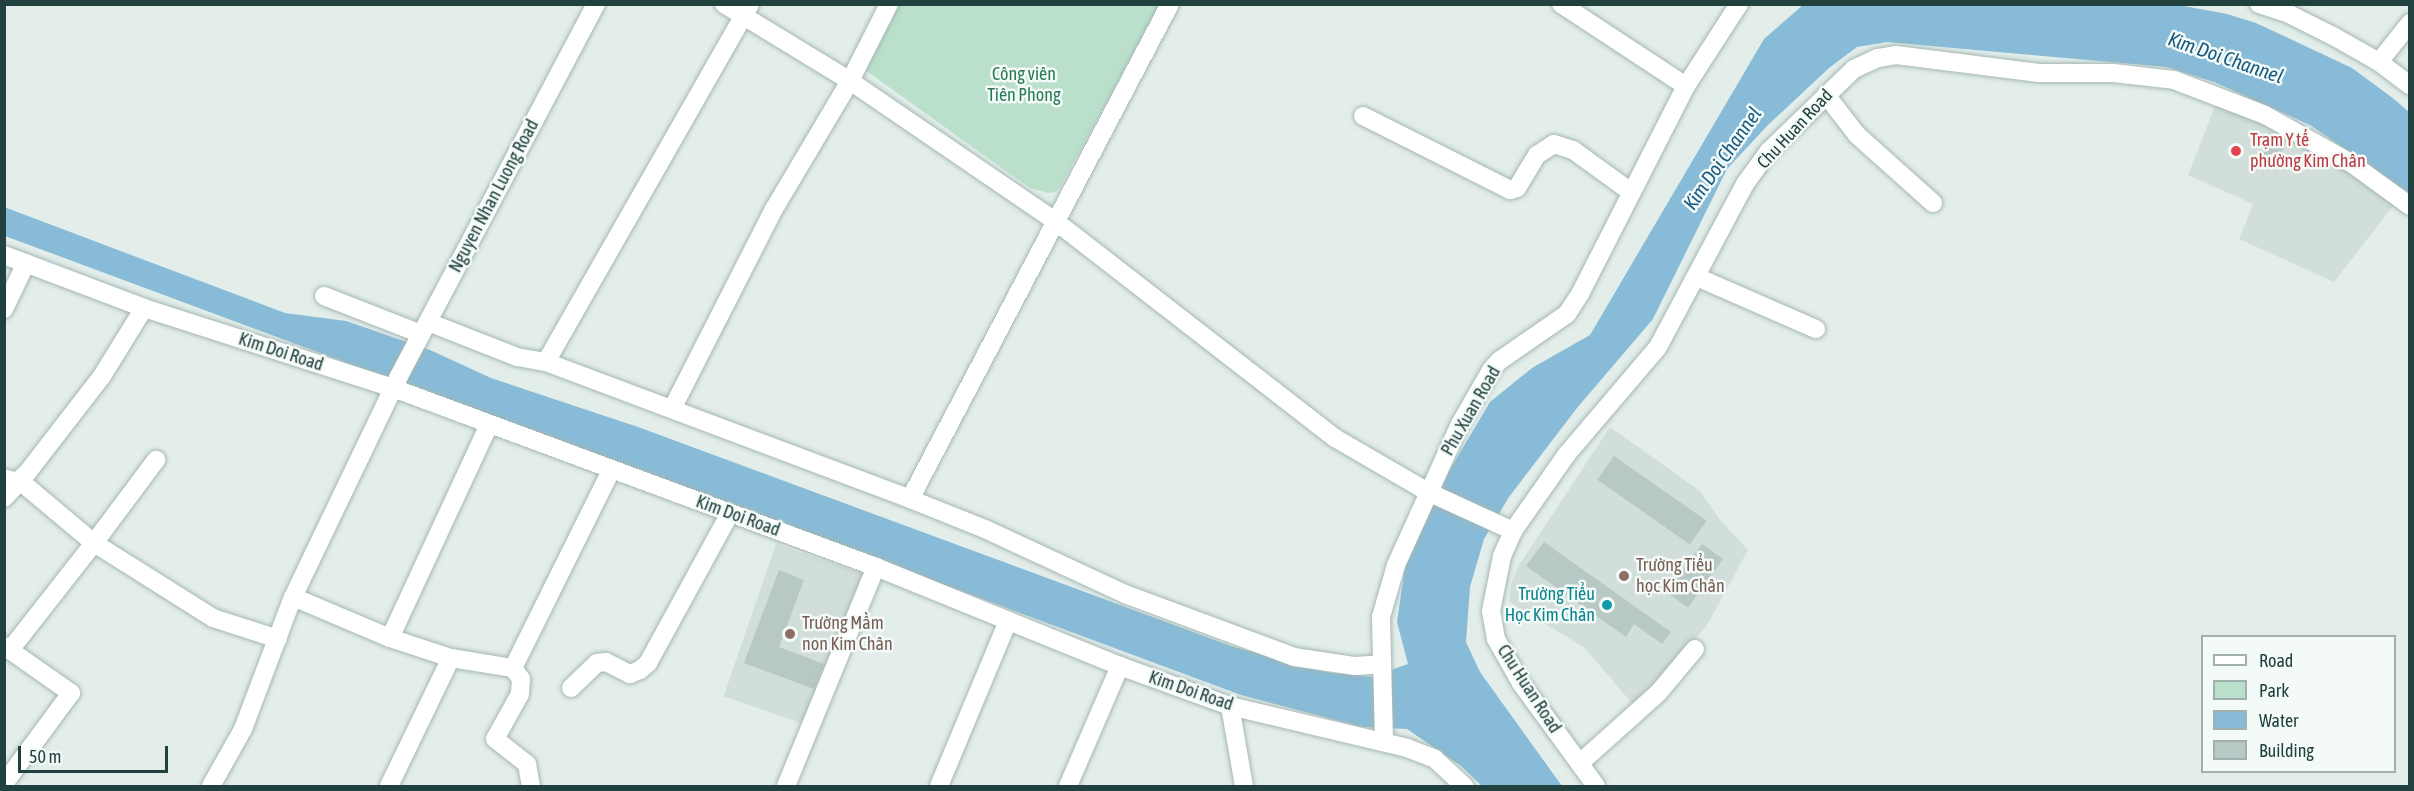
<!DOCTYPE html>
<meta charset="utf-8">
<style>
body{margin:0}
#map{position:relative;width:2414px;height:791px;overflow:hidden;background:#e3eeeb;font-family:"Asap Condensed",sans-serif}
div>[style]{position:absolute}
.built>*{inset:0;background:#d1deda;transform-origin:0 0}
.green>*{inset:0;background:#bae0cc}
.water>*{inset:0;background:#87bbd7}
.building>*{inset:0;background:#b8c9c5;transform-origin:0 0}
.roads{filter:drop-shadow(0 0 2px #a5b7b4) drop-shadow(0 0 2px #a5b7b4)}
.minor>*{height:18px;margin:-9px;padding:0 9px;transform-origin:9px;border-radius:9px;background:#fff}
.tertiary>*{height:18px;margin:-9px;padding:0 9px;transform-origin:9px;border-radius:9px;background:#fff}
.secondary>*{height:18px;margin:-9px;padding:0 9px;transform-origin:9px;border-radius:9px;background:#fff}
.dots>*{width:16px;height:16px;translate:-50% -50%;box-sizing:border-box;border:3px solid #f4faf8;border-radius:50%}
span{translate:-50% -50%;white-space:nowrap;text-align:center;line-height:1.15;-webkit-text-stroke:5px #f4faf8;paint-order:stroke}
.park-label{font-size:18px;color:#287b58}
.street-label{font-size:18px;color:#21413e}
.health-label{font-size:18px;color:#be3a42}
.left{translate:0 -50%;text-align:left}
.education-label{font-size:18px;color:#785e54}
.culture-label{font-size:18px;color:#0d838f}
.right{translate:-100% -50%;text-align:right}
.water-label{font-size:20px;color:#165b82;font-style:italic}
.frame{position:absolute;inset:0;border:6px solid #21413e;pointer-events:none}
.legend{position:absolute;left:2201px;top:635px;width:195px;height:138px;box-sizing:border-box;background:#f4faf8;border:2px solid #a0b0ae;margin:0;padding:8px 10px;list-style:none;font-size:18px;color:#21413e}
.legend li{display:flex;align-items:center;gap:12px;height:30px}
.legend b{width:30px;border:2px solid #a0b0ae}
.scale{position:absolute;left:18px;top:746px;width:150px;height:27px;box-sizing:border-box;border:3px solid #21413e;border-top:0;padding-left:8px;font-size:18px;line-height:21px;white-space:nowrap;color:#21413e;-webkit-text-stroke:4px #f4faf8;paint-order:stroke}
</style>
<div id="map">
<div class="built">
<i style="clip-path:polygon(2219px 96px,2400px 197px,2334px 282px,2239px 239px,2253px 204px,2188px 175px)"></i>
<i style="clip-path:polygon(1610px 427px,1700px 491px,1720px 520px,1748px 550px,1707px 625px,1636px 708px,1585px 648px,1509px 602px,1511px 584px,1518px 567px)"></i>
<i style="left:776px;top:544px;width:91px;height:161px;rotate:19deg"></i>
</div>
<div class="green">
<i style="clip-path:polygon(897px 5px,1160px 5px,1060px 187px,1056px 192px,1048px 193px,1030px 188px,865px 70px)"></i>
</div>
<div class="water">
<i style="clip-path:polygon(2173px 4px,2227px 14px,2256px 23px,2352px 68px,2394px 99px,2410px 113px,2409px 193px,2310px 125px,2214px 82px,2166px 67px,1887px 42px,1857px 47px,1829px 68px,1767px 126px,1727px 169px,1653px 319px,1577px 408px,1509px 497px,1484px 539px,1470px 587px,1466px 642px,1480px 672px,1562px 786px,1482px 786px,1461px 766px,1407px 729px,1362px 727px,1241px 695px,5px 236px,4px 207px,285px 313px,346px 321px,430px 350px,491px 378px,638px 427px,1231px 646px,1325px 672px,1372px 677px,1408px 664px,1397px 622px,1405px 567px,1449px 471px,1490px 402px,1532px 368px,1590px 335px,1764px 39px,1803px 5px)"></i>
</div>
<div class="building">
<i style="left:2269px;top:133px;width:19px;height:22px;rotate:21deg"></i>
<i style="left:1614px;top:456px;width:113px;height:29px;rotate:35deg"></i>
<i style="clip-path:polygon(1544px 542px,1671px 632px,1662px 644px,1634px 624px,1626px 637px,1526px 566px)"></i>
<i style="left:1702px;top:544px;width:26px;height:60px;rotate:36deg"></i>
<i style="clip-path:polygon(779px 570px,804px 580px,779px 647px,824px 664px,814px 689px,744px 663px)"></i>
</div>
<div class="roads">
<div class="minor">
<i style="left:596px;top:4px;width:421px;rotate:117.9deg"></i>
<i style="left:399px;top:376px;width:245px;rotate:115.6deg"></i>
<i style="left:293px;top:597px;width:105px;rotate:22.9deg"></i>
<i style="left:390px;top:638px;width:64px;rotate:18.2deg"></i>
<i style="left:451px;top:658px;width:63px;rotate:9.2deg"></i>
<i style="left:513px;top:668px;width:220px;rotate:-63.6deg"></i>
<i style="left:724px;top:4px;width:148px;rotate:31.4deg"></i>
<i style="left:850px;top:81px;width:248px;rotate:34.3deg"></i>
<i style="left:1055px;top:221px;width:354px;rotate:37.8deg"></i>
<i style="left:1335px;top:438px;width:108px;rotate:30.1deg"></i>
<i style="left:1561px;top:4px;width:149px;rotate:33.3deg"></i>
<i style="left:2379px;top:62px;width:50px;rotate:-51.5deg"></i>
<i style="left:1826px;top:95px;width:51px;rotate:52.2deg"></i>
<i style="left:1857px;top:135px;width:102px;rotate:41.8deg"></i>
<i style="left:1363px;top:116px;width:165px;rotate:26.7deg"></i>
<i style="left:1510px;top:190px;width:7px;rotate:-16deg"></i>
<i style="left:1517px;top:188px;width:39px;rotate:-59deg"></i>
<i style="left:1537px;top:155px;width:20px;rotate:-33deg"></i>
<i style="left:1554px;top:144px;width:20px;rotate:18deg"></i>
<i style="left:1573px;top:150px;width:72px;rotate:35.9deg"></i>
<i style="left:1697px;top:277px;width:130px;rotate:23.6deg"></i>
<i style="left:324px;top:296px;width:104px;rotate:21.4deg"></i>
<i style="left:4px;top:309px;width:51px;rotate:-64.4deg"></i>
<i style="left:428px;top:322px;width:96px;rotate:21.5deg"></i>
<i style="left:517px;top:357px;width:29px;rotate:10deg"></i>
<i style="left:546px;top:362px;width:389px;rotate:20.6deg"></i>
<i style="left:910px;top:499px;width:81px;rotate:21.8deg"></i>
<i style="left:985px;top:529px;width:154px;rotate:24.9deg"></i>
<i style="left:1125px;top:594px;width:180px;rotate:20.4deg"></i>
<i style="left:1294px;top:657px;width:62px;rotate:8.4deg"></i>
<i style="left:1355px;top:666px;width:26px;rotate:-4deg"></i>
<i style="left:546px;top:362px;width:412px;rotate:-60.3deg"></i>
<i style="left:672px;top:409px;width:225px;rotate:-63deg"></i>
<i style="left:774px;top:209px;width:149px;rotate:-59.3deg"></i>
<i style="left:850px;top:81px;width:86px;rotate:-63.1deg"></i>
<i style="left:4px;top:478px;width:14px;rotate:17deg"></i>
<i style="left:17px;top:482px;width:13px;rotate:-42deg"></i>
<i style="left:27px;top:473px;width:123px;rotate:-52.3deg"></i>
<i style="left:102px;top:376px;width:80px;rotate:-58.3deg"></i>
<i style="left:4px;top:498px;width:23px;rotate:-47deg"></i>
<i style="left:20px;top:481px;width:97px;rotate:40deg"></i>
<i style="left:94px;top:543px;width:104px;rotate:-53.2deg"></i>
<i style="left:910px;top:499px;width:559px;rotate:-62.29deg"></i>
<i style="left:390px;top:638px;width:235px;rotate:-65.1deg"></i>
<i style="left:4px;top:646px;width:82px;rotate:35deg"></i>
<i style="left:71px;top:693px;width:113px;rotate:126.4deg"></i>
<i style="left:10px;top:650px;width:136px;rotate:-51.9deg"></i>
<i style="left:94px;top:543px;width:141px;rotate:32.2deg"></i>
<i style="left:213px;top:618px;width:68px;rotate:17.9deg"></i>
<i style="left:513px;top:668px;width:14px;rotate:54deg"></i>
<i style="left:521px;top:679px;width:15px;rotate:94deg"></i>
<i style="left:520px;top:694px;width:51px;rotate:119.1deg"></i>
<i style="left:495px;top:739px;width:41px;rotate:38deg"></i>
<i style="left:527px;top:764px;width:22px;rotate:80deg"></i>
<i style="left:571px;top:688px;width:36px;rotate:-44deg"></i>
<i style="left:597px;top:663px;width:9px;rotate:-6deg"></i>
<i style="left:606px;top:662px;width:27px;rotate:27deg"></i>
<i style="left:630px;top:674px;width:11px;rotate:-22deg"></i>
<i style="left:640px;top:670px;width:11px;rotate:-41deg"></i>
<i style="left:648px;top:663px;width:171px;rotate:-61.3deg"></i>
<i style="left:1230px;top:706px;width:81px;rotate:80.1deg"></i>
<i style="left:1580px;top:763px;width:106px;rotate:-41.9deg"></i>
<i style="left:1659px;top:692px;width:56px;rotate:-50.1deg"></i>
<i style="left:211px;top:786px;width:65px;rotate:-60.7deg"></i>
<i style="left:243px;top:729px;width:141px;rotate:-69.3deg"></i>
<i style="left:389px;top:786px;width:142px;rotate:-64.2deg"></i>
<i style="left:786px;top:786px;width:237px;rotate:-67.7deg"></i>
<i style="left:939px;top:786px;width:179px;rotate:-67.3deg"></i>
<i style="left:1068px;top:786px;width:131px;rotate:-66.6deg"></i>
</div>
<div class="tertiary">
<i style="left:2259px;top:4px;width:32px;rotate:18deg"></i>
<i style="left:2289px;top:14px;width:49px;rotate:26.6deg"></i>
<i style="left:2333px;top:36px;width:53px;rotate:29.5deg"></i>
<i style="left:2379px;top:62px;width:39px;rotate:37deg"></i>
<i style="left:4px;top:255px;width:150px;rotate:20.7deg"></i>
<i style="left:144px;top:308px;width:262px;rotate:17.8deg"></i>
<i style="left:393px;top:388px;width:515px;rotate:20.33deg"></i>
<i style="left:876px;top:567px;width:263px;rotate:22.1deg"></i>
<i style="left:1120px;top:666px;width:117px;rotate:20deg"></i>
<i style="left:1230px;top:706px;width:182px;rotate:13.3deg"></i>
<i style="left:1407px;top:748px;width:30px;rotate:21deg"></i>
<i style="left:1435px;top:759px;width:40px;rotate:43deg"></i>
<i style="left:1428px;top:492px;width:94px;rotate:24.6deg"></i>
<i style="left:1384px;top:741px;width:124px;rotate:-91.4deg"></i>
<i style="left:1381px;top:617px;width:54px;rotate:-73.9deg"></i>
<i style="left:1396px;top:565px;width:155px;rotate:-65.6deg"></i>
<i style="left:1460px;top:424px;width:62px;rotate:-60.1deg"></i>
<i style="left:1491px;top:370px;width:12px;rotate:-48deg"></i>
<i style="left:1499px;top:361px;width:83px;rotate:-34.7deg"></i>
<i style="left:1567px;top:314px;width:24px;rotate:-57deg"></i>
<i style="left:1580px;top:294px;width:233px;rotate:-63deg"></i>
<i style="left:1686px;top:86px;width:98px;rotate:-57.1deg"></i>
</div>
<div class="secondary">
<i style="left:1596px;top:786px;width:127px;rotate:-126.1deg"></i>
<i style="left:1521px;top:683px;width:51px;rotate:-119.6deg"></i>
<i style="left:1496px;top:639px;width:28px;rotate:-100deg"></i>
<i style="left:1491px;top:611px;width:56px;rotate:-78.7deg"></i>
<i style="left:1502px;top:556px;width:27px;rotate:-66deg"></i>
<i style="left:1513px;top:531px;width:94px;rotate:-55deg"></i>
<i style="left:1567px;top:454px;width:140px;rotate:-49.6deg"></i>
<i style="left:1658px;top:347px;width:185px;rotate:-61.9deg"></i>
<i style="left:1745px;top:184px;width:41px;rotate:-54deg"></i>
<i style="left:1769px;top:151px;width:118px;rotate:-44deg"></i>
<i style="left:1854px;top:69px;width:26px;rotate:-25deg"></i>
<i style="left:1878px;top:58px;width:18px;rotate:-9deg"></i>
<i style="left:1896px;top:55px;width:144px;rotate:7.2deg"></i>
<i style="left:2039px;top:73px;width:74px"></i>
<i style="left:2113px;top:73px;width:61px;rotate:6.5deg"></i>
<i style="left:2174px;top:80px;width:97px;rotate:21deg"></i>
<i style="left:2265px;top:115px;width:98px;rotate:29.2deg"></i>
<i style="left:2351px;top:163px;width:73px;rotate:36.1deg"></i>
</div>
</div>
<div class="dots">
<i style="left:2236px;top:151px;background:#e0444e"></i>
<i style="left:1624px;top:576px;background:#8d6e63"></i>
<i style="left:1607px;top:605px;background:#0f9aa8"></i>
<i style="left:790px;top:634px;background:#8d6e63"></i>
</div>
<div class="park-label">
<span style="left:1024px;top:85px">Công viên<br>Tiên Phong</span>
</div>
<div class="street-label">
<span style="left:1795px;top:129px;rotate:-47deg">Chu Huan Road</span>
<span style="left:494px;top:196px;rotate:-62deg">Nguyen Nhan Luong Road</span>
<span style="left:281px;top:352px;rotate:18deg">Kim Doi Road</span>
<span style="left:1471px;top:411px;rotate:-60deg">Phu Xuan Road</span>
<span style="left:738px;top:516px;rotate:20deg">Kim Doi Road</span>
<span style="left:1529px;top:689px;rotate:57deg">Chu Huan Road</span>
<span style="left:1191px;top:691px;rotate:19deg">Kim Doi Road</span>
</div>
<div class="health-label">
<span class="left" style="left:2250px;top:151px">Trạm Y tế<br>phường Kim Chân</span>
</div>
<div class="education-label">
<span class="left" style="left:1636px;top:576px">Trường Tiểu<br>học Kim Chân</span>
<span class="left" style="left:802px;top:634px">Trường Mầm<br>non Kim Chân</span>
</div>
<div class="culture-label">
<span class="right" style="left:1595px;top:605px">Trường Tiểu<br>Học Kim Chân</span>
</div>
<div class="water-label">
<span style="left:2226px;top:57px;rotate:19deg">Kim Doi Channel</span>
<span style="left:1722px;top:158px;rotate:-55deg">Kim Doi Channel</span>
</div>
<div class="frame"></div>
<ul class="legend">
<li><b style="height:8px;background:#fff"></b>Road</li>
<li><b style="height:16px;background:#bae0cc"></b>Park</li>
<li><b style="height:16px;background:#87bbd7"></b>Water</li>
<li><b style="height:16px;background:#b8c9c5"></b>Building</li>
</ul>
<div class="scale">50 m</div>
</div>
